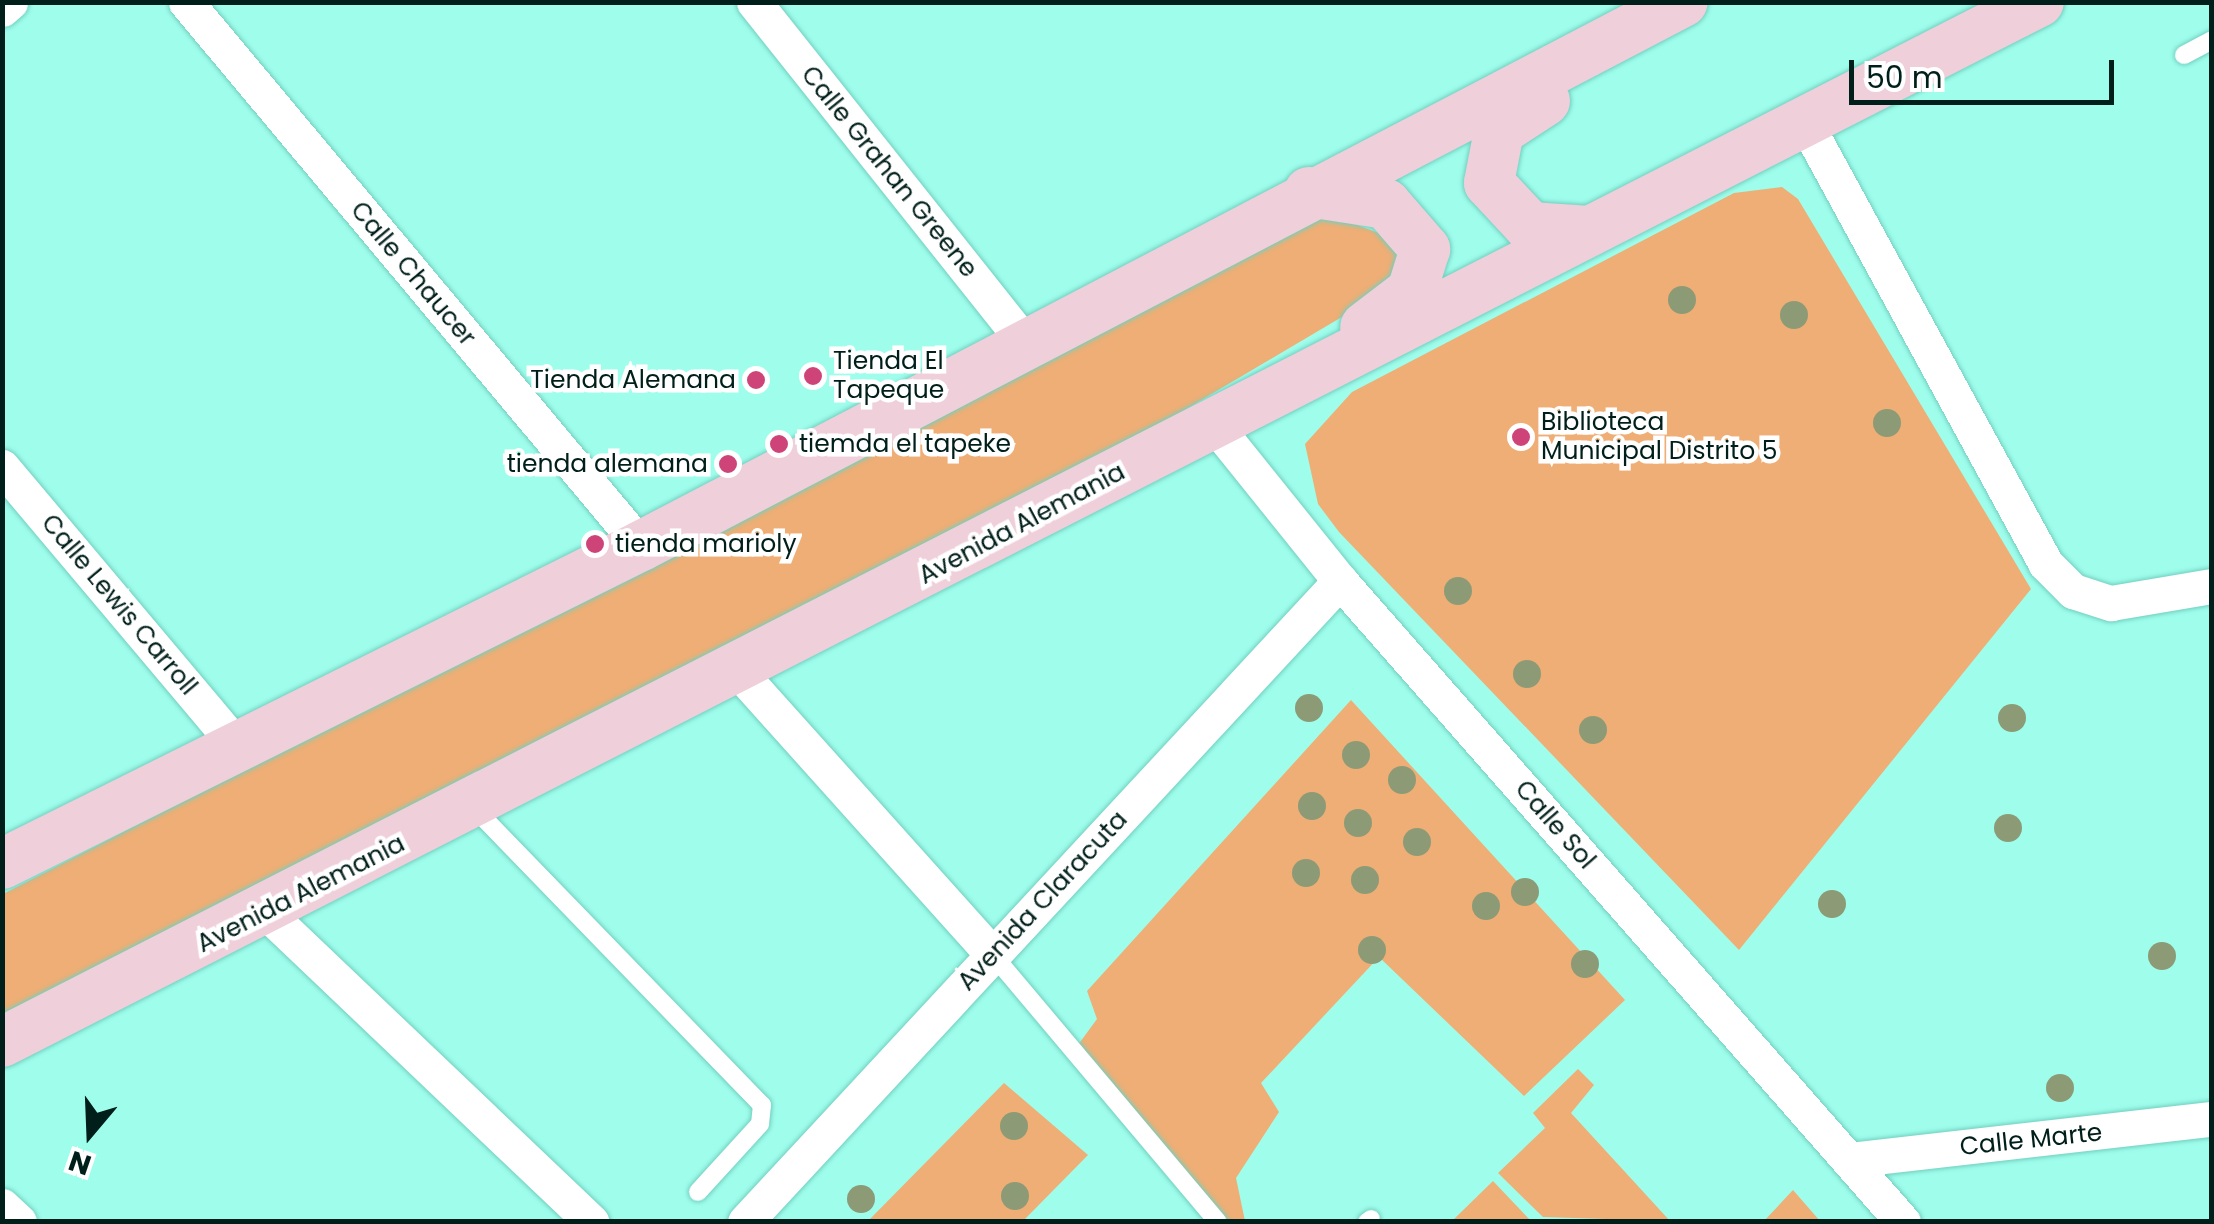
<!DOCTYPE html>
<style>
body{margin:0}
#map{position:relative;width:2214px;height:1224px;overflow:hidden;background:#9ffdec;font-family:Poppins,sans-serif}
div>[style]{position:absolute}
.green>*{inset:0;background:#efae75}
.roads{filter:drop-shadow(0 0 2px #72cfbf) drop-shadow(0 0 2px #72cfbf)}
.service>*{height:18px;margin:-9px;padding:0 9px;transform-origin:9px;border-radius:9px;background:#fff}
.minor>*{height:35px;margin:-17.5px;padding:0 17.5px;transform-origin:17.5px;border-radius:17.5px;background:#fff}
.secondary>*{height:50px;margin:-25px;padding:0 25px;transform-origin:25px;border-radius:25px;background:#efd0da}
.trees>*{width:28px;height:28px;margin:-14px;border-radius:50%;background:#8c9b76}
.dots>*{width:28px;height:28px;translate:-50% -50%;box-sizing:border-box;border:5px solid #fff;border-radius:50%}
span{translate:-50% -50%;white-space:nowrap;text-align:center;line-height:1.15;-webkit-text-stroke:9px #fff;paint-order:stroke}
.street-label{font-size:25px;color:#011f1a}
.poi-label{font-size:25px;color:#011f1a}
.left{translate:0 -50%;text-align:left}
.right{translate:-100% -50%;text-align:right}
.frame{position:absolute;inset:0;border:5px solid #011f1a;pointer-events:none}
.north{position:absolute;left:40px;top:1084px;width:100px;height:100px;-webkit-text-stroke:8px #fff;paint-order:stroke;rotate:199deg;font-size:28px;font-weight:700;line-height:40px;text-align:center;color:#011f1a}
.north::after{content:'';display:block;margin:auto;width:35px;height:45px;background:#011f1a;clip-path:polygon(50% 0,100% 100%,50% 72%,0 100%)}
.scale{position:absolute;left:1849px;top:60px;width:265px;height:45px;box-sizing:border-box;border:5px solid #011f1a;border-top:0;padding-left:12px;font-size:30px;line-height:35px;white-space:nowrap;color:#011f1a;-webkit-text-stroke:8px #fff;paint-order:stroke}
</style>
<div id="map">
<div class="green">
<i style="clip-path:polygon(1782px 187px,1798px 199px,2031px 589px,1739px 950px,1339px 532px,1318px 504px,1305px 444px,1352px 392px,1734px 193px)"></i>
<i style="clip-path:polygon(1327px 214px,1395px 239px,1401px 274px,1352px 311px,1105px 457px,3px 1026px,3px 894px)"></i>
<i style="clip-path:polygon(1351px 700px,1625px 1000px,1524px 1096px,1379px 957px,1261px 1083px,1279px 1112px,1236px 1178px,1245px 1221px,1226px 1221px,1075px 1049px,1097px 1019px,1087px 991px)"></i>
<i style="clip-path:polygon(1578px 1069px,1594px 1085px,1571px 1113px,1670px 1221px,1543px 1217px,1498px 1173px,1545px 1128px,1533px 1113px)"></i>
<i style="clip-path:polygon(1004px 1083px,1088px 1155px,1023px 1221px,868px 1221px)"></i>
<i style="clip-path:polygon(1493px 1181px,1531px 1221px,1452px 1221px)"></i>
<i style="clip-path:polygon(1793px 1190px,1820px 1221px,1764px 1221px)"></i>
</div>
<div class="roads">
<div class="service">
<i style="left:2184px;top:55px;width:32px;rotate:-28deg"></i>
<i style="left:473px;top:807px;width:415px;rotate:45.9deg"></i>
<i style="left:762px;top:1105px;width:19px;rotate:96deg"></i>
<i style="left:760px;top:1124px;width:92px;rotate:132.4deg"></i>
<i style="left:993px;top:955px;width:349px;rotate:49.9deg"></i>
<i style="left:1367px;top:1222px;width:5px;rotate:-37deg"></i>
</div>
<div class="minor">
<i style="left:186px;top:2px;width:709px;rotate:50.09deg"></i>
<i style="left:754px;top:2px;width:434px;rotate:51.5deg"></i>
<i style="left:2px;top:9px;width:11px;rotate:-41deg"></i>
<i style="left:1806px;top:124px;width:500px;rotate:61.4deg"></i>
<i style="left:2045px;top:563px;width:40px;rotate:45deg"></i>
<i style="left:2073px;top:591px;width:40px;rotate:18deg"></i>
<i style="left:2111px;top:603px;width:102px;rotate:-9.6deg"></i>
<i style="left:1213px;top:423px;width:203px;rotate:51.2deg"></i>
<i style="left:1340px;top:581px;width:853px;rotate:48.71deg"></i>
<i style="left:2px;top:467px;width:362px;rotate:49.9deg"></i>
<i style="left:738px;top:671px;width:382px;rotate:48.1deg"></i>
<i style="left:267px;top:913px;width:448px;rotate:43.6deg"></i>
<i style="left:1850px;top:1160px;width:364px;rotate:-6.5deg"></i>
<i style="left:2px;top:1206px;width:23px;rotate:43deg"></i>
<i style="left:745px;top:1222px;width:875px;rotate:-47.13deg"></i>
</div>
<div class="secondary">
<i style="left:1545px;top:101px;width:55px;rotate:146.9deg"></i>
<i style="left:1499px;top:131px;width:53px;rotate:100.9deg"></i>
<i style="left:1489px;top:183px;width:60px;rotate:47deg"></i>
<i style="left:1530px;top:227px;width:60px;rotate:3.8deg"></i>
<i style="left:1309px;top:192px;width:78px;rotate:8.9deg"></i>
<i style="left:1386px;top:204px;width:60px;rotate:49.1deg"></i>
<i style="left:1425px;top:249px;width:44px;rotate:107.2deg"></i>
<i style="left:1412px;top:291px;width:59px;rotate:142.5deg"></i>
<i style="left:2px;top:864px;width:714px;rotate:-26.46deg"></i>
<i style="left:641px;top:546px;width:1175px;rotate:-27.57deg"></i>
<i style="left:2px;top:1042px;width:2287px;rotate:-27.05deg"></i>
</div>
</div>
<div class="trees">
<i style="left:1682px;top:300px"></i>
<i style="left:1794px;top:315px"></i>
<i style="left:1887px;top:423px"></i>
<i style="left:1458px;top:591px"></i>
<i style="left:1527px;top:674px"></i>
<i style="left:1309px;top:708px"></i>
<i style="left:2012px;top:718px"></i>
<i style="left:1593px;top:730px"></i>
<i style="left:1356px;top:755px"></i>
<i style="left:1402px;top:780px"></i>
<i style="left:1312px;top:806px"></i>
<i style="left:1358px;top:823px"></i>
<i style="left:2008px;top:828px"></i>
<i style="left:1417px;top:842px"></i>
<i style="left:1306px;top:873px"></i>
<i style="left:1365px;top:880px"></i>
<i style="left:1525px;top:892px"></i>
<i style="left:1832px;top:904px"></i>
<i style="left:1486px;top:906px"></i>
<i style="left:1372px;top:950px"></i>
<i style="left:2162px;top:956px"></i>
<i style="left:1585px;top:964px"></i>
<i style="left:2060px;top:1088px"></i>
<i style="left:1014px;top:1126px"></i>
<i style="left:1015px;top:1196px"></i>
<i style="left:861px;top:1199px"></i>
</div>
<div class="dots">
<i style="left:813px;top:376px;background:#cf4478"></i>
<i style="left:756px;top:380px;background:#cf4478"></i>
<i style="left:1521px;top:437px;background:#cf4478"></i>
<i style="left:779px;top:444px;background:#cf4478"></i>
<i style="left:728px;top:464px;background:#cf4478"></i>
<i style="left:595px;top:544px;background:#cf4478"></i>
</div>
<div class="street-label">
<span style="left:889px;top:172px;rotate:51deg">Calle Grahan Greene</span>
<span style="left:413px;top:274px;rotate:50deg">Calle Chaucer</span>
<span style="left:1022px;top:524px;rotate:-28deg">Avenida Alemania</span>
<span style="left:119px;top:605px;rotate:50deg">Calle Lewis Carroll</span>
<span style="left:1555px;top:825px;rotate:49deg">Calle Sol</span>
<span style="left:301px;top:894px;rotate:-27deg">Avenida Alemania</span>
<span style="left:1043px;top:901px;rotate:-47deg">Avenida Claracuta</span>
<span style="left:2031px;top:1140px;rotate:-6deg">Calle Marte</span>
</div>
<div class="poi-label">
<span class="left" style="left:833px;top:376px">Tienda El<br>Tapeque</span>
<span class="right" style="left:736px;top:380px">Tienda Alemana</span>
<span class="left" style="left:1541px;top:437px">Biblioteca<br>Municipal Distrito 5</span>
<span class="left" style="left:799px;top:444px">tiemda el tapeke</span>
<span class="right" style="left:708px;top:464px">tienda alemana</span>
<span class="left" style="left:615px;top:544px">tienda marioly</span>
</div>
<div class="frame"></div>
<div class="north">N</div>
<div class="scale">50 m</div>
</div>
